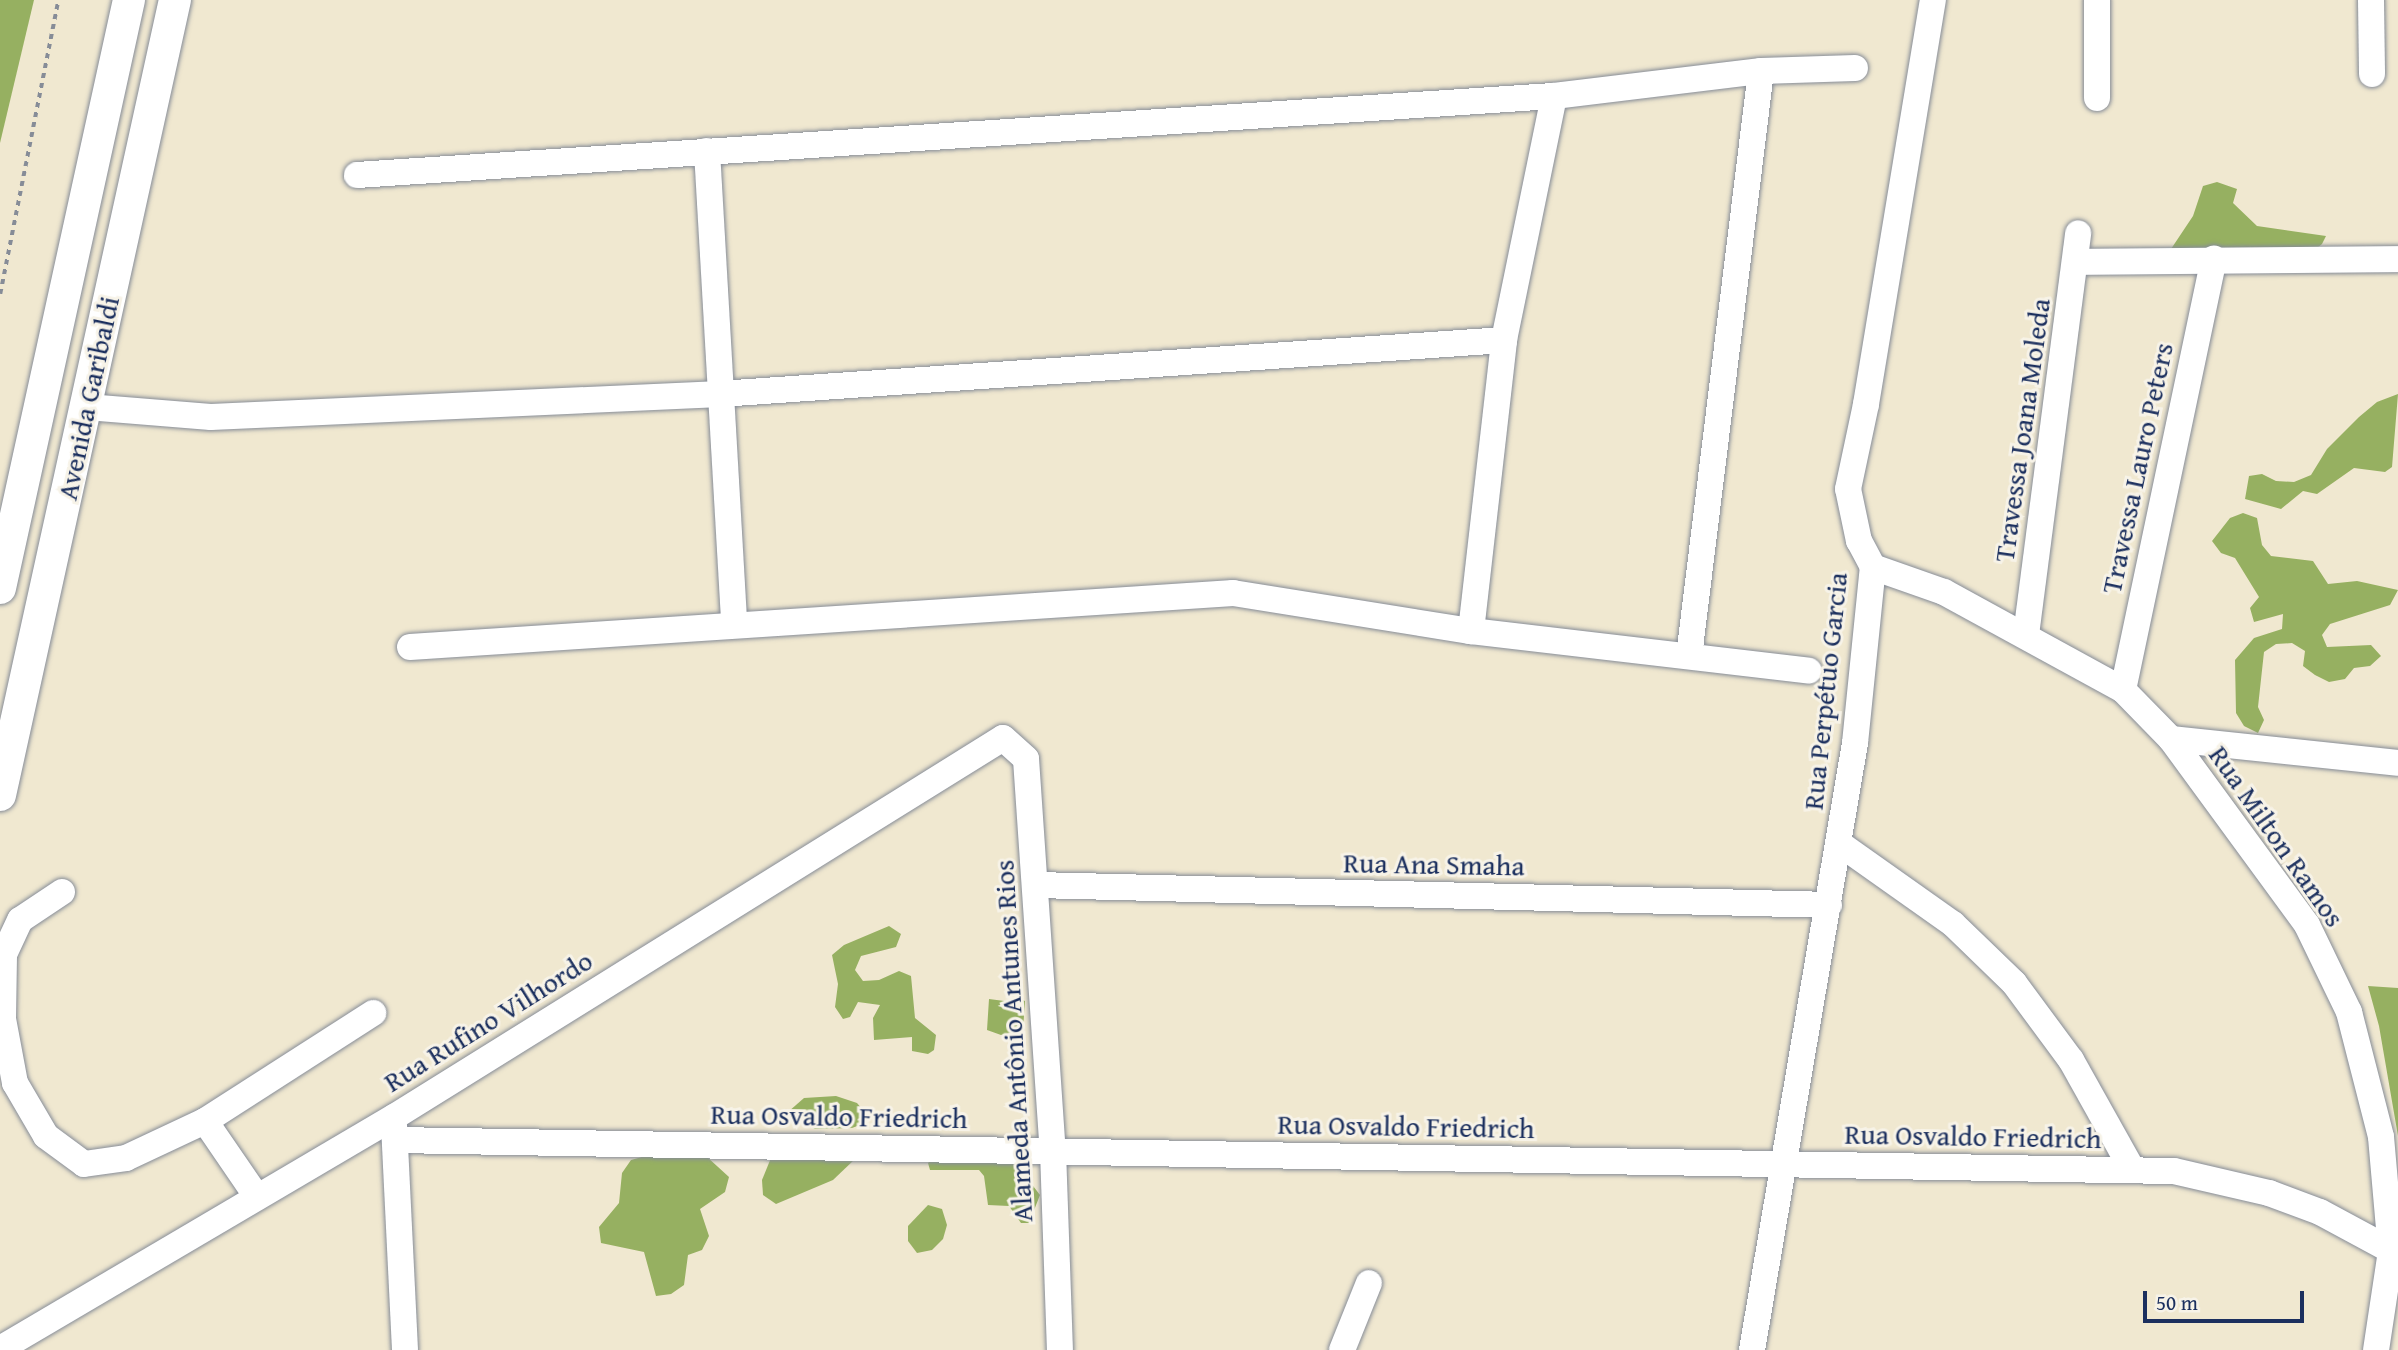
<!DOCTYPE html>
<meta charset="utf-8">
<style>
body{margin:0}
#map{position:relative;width:2398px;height:1350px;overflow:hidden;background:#f0e8d0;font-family:"Gentium Book Plus",serif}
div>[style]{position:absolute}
.forest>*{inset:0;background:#96b061}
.path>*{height:3.5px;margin-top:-1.75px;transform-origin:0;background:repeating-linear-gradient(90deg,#868c97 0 5px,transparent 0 10px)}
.roads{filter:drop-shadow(0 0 2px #868c97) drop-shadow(0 0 2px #868c97)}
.minor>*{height:26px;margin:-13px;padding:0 13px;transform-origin:13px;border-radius:13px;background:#fff}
.major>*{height:32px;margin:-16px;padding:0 16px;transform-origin:16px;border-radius:16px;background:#fff}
span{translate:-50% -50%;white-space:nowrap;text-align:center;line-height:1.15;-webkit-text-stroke:6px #f7f3e8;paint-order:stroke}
.street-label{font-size:28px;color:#1b2f5e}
.scale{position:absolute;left:2143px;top:1291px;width:161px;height:32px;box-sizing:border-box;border:4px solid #1b2f5e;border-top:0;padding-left:9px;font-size:21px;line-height:24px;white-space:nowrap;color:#1b2f5e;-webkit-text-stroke:5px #f7f3e8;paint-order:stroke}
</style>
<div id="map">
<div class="forest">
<i style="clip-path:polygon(0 0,34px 0,0 143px)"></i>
<i style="clip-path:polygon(2217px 182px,2237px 189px,2233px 203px,2257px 226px,2326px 236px,2322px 244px,2316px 249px,2167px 255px,2193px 216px,2203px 186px)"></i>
<i style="clip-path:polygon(2398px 394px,2392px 467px,2385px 472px,2354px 468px,2317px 494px,2303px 491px,2281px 509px,2245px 499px,2249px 476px,2262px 474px,2276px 481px,2294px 482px,2311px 475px,2327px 449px,2359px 417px,2377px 402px)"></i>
<i style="clip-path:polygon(2243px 513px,2257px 518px,2262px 545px,2271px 556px,2313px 561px,2328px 584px,2357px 581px,2398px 590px,2390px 605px,2330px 624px,2322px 635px,2327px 647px,2371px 645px,2381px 656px,2370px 666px,2354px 668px,2345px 679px,2329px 682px,2315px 675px,2303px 666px,2305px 651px,2292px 643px,2276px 644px,2264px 652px,2258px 707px,2264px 720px,2258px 733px,2244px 726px,2236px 713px,2235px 660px,2254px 638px,2282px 629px,2283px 614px,2254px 622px,2250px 608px,2259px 597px,2235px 558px,2221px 553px,2212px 541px,2230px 518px)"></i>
<i style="clip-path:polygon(889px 926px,901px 934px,896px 947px,861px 956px,855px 970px,863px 981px,879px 980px,899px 971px,911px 976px,915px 1018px,936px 1035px,934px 1050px,928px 1054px,912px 1051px,912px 1037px,874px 1040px,873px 1018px,880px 1005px,858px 1002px,850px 1017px,843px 1019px,835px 1007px,838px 984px,832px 955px,844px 945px)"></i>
<i style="clip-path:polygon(2368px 986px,2398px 988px,2398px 1136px,2379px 1026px)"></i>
<i style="clip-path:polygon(1018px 998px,1025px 1001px,1023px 1030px,1001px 1035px,987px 1030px,989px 999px,1012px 1002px)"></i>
<i style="clip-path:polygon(836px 1096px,857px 1103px,867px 1115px,865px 1123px,852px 1128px,815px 1129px,788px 1112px,804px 1098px)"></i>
<i style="clip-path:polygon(674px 1148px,706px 1156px,729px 1177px,725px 1192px,700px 1209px,709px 1236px,702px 1250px,688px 1255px,684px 1285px,671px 1294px,656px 1296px,644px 1252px,601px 1243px,599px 1227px,619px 1203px,622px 1173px,631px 1160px)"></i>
<i style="clip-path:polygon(1007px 1152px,1040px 1195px,1029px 1223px,1021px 1223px,1009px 1206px,988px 1205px,984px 1176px,979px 1170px,930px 1170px,928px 1163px,934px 1157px)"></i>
<i style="clip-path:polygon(773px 1153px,855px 1159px,833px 1180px,776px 1204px,763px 1195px,762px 1180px)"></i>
<i style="clip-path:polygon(928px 1205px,942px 1209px,947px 1225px,943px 1239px,932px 1250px,917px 1253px,908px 1241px,908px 1226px)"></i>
</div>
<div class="path">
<i style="left:0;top:294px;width:300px;rotate:-78.8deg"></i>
</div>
<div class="roads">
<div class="minor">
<i style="left:2371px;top:0;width:74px;rotate:89.2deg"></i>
<i style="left:2097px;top:98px;width:98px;rotate:-90deg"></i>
<i style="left:707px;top:151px;width:472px;rotate:86.7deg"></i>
<i style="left:357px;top:175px;width:1200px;rotate:-3.78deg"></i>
<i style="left:1554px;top:96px;width:209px;rotate:-6.9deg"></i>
<i style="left:1761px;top:71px;width:94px;rotate:-1.8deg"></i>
<i style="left:2077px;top:262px;width:321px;rotate:-0.5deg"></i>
<i style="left:87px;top:407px;width:124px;rotate:4.6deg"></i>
<i style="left:211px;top:417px;width:510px;rotate:-2.59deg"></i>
<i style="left:720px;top:394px;width:786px;rotate:-3.94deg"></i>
<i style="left:1873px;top:567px;width:75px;rotate:19.4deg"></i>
<i style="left:1944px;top:592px;width:204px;rotate:28.7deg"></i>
<i style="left:2123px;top:690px;width:69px;rotate:45.6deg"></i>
<i style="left:2171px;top:739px;width:230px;rotate:53.8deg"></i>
<i style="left:2307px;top:925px;width:97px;rotate:64.2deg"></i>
<i style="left:2349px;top:1012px;width:129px;rotate:75.6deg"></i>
<i style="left:2381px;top:1137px;width:114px;rotate:85deg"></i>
<i style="left:2391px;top:1251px;width:100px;rotate:98.6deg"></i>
<i style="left:1471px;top:631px;width:293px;rotate:-83.5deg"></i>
<i style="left:1504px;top:340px;width:249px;rotate:-78.4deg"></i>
<i style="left:2026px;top:635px;width:405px;rotate:-82.6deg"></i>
<i style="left:410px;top:647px;width:825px;rotate:-3.75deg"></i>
<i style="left:1233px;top:593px;width:241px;rotate:9.1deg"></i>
<i style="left:1471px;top:631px;width:340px;rotate:6.7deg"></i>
<i style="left:1689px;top:656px;width:589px;rotate:-82.98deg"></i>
<i style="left:2123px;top:690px;width:441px;rotate:-78.1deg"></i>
<i style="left:2171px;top:739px;width:228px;rotate:6deg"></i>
<i style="left:1840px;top:844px;width:138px;rotate:35.3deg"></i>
<i style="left:1953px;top:924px;width:85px;rotate:44deg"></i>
<i style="left:2014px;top:983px;width:96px;rotate:53.5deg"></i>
<i style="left:2071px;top:1060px;width:125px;rotate:60.8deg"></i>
<i style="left:1036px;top:885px;width:793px;rotate:1.44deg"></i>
<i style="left:62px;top:892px;width:50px;rotate:146.3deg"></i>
<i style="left:20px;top:920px;width:38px;rotate:115deg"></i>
<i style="left:4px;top:955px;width:64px;rotate:90.9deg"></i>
<i style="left:3px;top:1019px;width:65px;rotate:79.4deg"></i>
<i style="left:15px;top:1083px;width:61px;rotate:59.7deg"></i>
<i style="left:46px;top:1136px;width:47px;rotate:36.4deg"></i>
<i style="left:84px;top:1164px;width:42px;rotate:-8.1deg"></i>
<i style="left:126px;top:1158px;width:87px;rotate:-25.1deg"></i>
<i style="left:205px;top:1121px;width:92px;rotate:55.6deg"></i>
<i style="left:205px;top:1121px;width:200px;rotate:-32.7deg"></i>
<i style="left:394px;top:1125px;width:225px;rotate:87.2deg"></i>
<i style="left:395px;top:1140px;width:1779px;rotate:1deg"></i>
<i style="left:2174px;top:1171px;width:98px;rotate:13deg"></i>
<i style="left:2269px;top:1193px;width:54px;rotate:20.4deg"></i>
<i style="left:2320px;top:1212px;width:89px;rotate:28.3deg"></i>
<i style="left:0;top:1349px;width:457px;rotate:-30.5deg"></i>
<i style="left:394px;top:1117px;width:717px;rotate:-31.9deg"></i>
<i style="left:1003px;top:738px;width:31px;rotate:42deg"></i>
<i style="left:1026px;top:759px;width:393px;rotate:86.1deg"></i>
<i style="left:1053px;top:1151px;width:199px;rotate:88deg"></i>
<i style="left:1342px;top:1350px;width:72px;rotate:-68.1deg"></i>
<i style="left:1752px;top:1350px;width:616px;rotate:-80.37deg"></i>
<i style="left:1855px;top:743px;width:177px;rotate:-84.2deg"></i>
<i style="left:1873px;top:567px;width:30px;rotate:-118deg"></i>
<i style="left:1859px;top:541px;width:53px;rotate:-101.9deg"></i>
<i style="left:1848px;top:489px;width:87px;rotate:-78deg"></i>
<i style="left:1866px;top:404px;width:410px;rotate:-80.6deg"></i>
</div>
<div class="major">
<i style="left:0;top:588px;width:602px;rotate:-77.63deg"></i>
<i style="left:0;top:795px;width:814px;rotate:-77.59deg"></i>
</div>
</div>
<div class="street-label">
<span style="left:88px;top:398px;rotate:-78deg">Avenida Garibaldi</span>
<span style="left:2022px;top:430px;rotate:-82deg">Travessa Joana Moleda</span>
<span style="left:2137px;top:468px;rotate:-78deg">Travessa Lauro Peters</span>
<span style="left:1825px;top:691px;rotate:-84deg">Rua Perpétuo Garcia</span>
<span style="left:2277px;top:836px;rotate:55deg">Rua Milton Ramos</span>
<span style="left:1434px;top:864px;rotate:1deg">Rua Ana Smaha</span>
<span style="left:488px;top:1021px;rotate:-32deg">Rua Rufino Vilhordo</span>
<span style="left:1013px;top:1041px;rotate:-93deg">Alameda Antônio Antunes Rios</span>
<span style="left:839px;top:1116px;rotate:1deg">Rua Osvaldo Friedrich</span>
<span style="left:1406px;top:1126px;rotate:1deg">Rua Osvaldo Friedrich</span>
<span style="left:1973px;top:1136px;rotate:1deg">Rua Osvaldo Friedrich</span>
</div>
<div class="scale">50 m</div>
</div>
